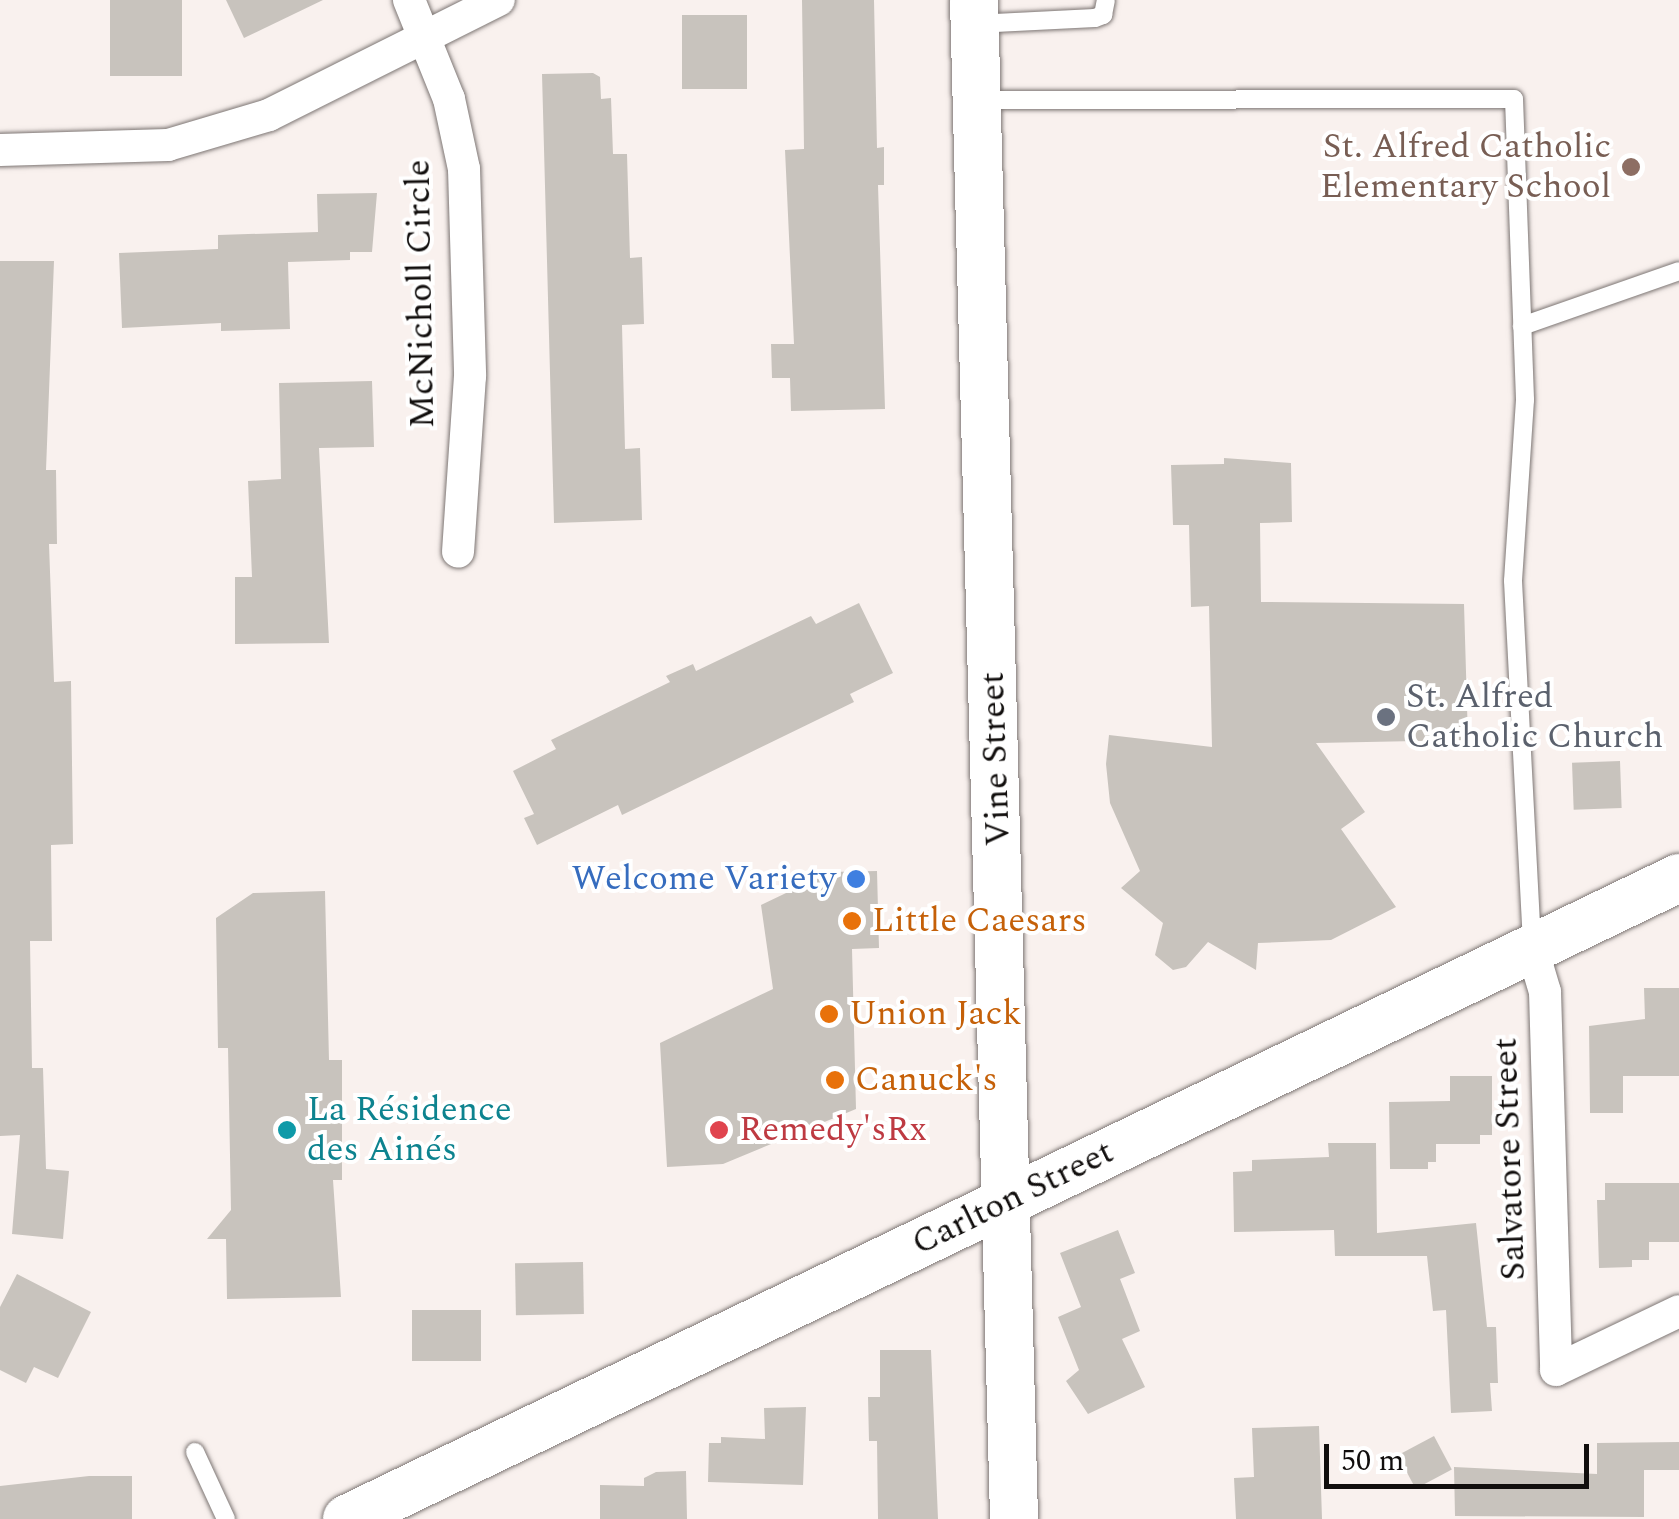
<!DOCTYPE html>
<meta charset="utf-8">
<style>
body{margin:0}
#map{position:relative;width:1679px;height:1519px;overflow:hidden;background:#f9f1ee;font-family:Spectral,serif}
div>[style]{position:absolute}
.building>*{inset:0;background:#c8c3bd;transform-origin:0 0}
.roads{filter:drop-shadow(0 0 2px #7d7674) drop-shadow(0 0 2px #7d7674)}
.lane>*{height:18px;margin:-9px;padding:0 9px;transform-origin:9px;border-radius:9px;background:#fff}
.street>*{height:32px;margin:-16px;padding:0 16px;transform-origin:16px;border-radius:16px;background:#fff}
.secondary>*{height:48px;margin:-24px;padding:0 24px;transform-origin:24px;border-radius:24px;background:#fff}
.dots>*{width:28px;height:28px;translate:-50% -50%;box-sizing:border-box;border:5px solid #fff;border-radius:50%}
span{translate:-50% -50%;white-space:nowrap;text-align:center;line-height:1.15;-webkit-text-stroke:8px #fff;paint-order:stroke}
.education-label{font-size:35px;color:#785e54}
.right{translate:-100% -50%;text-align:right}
.street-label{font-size:35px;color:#110e0d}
.worship-label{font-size:35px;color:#5b616d}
.left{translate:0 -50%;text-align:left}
.shop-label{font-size:35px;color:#366cbe}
.food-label{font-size:35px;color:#c56008}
.culture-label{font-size:35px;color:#0d838f}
.health-label{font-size:35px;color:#be3a42}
.scale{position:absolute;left:1324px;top:1444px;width:265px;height:45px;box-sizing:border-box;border:5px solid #110e0d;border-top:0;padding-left:12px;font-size:30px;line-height:35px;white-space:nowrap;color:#110e0d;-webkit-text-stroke:8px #fff;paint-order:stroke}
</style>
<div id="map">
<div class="building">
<i style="left:110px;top:0;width:72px;height:76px"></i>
<i style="clip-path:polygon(226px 0,323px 0,244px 38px)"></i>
<i style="clip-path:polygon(802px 0,874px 0,877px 148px,884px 147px,884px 185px,878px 185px,885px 409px,791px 411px,790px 378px,772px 378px,771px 344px,794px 344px,785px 150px,804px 149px)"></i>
<i style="left:682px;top:15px;width:65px;height:74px"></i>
<i style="clip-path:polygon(593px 73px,600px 77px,601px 99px,611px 98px,613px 154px,627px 154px,630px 258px,642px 257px,644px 324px,622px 325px,625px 449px,640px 448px,642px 520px,554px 523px,542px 74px)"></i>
<i style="clip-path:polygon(377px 193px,372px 252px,350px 252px,350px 260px,288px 262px,290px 329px,221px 331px,221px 323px,122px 328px,119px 253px,218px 249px,218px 235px,318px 232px,317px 194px)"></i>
<i style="clip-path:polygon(0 261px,54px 261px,46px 470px,56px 470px,57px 544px,49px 544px,54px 682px,71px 681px,73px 844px,51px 845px,52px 941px,30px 941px,32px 1068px,43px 1068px,46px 1169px,69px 1171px,63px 1239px,12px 1234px,20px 1135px,0 1136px)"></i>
<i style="clip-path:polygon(372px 381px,374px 447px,319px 448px,329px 643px,235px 644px,235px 577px,252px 577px,248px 481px,281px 479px,279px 383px)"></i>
<i style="clip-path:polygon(1224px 458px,1291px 463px,1292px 522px,1260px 523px,1261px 602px,1464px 604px,1468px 740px,1316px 743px,1365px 812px,1341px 829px,1396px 907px,1331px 940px,1258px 943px,1256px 970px,1208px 942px,1186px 967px,1173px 970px,1155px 955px,1163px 923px,1121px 888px,1140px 871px,1110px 803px,1106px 764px,1109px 735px,1212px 747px,1209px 606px,1191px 607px,1189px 525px,1173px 525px,1171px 465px,1224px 464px)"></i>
<i style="clip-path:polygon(859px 603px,893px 673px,850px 694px,854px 702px,622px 815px,618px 805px,537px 845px,524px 818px,534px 814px,513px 771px,556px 749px,551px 740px,670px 682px,666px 676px,693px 664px,696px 671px,811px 616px,816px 624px)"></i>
<i style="left:1620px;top:761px;width:47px;height:48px;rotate:88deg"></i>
<i style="clip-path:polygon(877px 871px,879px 948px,852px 949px,856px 1109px,723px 1164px,667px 1167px,660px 1043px,773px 989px,761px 905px,830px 872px)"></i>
<i style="clip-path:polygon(325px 891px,329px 1060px,342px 1060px,342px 1180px,333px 1180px,341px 1297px,227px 1299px,226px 1239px,207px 1239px,231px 1210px,228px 1048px,218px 1048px,216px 918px,253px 893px)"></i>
<i style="clip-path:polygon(1644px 988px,1679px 988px,1679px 1076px,1623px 1076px,1623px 1113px,1590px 1113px,1589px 1026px,1645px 1019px)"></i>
<i style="clip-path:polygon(1450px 1076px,1492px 1076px,1492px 1135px,1480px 1135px,1480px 1144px,1436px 1144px,1436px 1162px,1428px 1162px,1428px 1169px,1390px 1169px,1389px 1102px,1450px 1101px)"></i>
<i style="clip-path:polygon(1328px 1143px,1376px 1143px,1377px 1233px,1476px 1223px,1487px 1327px,1496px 1327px,1498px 1383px,1490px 1383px,1492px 1411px,1451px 1413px,1446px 1310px,1433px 1311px,1427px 1256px,1335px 1256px,1334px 1230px,1234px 1232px,1233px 1172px,1252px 1171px,1252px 1160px,1329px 1157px)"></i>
<i style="clip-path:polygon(1605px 1183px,1679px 1183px,1679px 1242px,1649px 1242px,1649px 1260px,1632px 1260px,1632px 1267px,1599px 1268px,1597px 1200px,1605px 1200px)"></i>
<i style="clip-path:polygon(1118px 1230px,1135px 1273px,1120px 1279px,1140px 1331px,1122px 1339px,1145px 1387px,1088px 1414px,1066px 1381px,1079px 1370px,1058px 1317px,1081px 1307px,1060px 1253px)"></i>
<i style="left:583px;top:1262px;width:52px;height:68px;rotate:89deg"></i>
<i style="clip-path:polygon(17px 1274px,91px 1312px,58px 1378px,34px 1367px,26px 1383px,0 1370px,0 1307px)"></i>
<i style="left:412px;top:1310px;width:69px;height:51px"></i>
<i style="clip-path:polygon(880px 1350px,931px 1350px,938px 1519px,878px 1519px,877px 1441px,869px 1441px,868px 1397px,880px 1397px)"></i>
<i style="clip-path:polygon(806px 1407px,803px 1485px,708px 1482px,709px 1443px,721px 1443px,721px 1437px,765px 1439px,764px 1408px)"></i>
<i style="clip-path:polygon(1319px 1426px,1322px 1519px,1236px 1519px,1234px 1478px,1254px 1477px,1252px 1428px)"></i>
<i style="left:1434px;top:1436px;width:38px;height:41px;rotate:62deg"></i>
<i style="clip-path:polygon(1679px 1442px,1679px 1470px,1644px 1470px,1644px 1517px,1455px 1516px,1454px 1467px,1597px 1474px,1597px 1443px)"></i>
<i style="clip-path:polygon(686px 1471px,687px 1519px,600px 1519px,600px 1485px,644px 1486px,644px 1478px,656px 1472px)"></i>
<i style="clip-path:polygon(89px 1476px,132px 1476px,132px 1519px,0 1519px,0 1486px)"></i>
</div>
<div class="roads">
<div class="lane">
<i style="left:975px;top:24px;width:120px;rotate:-2.9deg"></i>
<i style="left:1095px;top:18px;width:9px;rotate:-21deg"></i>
<i style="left:1103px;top:15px;width:15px;rotate:-79deg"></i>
<i style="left:977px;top:100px;width:537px;rotate:-0.11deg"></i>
<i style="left:1514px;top:99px;width:301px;rotate:87.9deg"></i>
<i style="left:1525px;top:400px;width:181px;rotate:93.8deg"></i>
<i style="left:1513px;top:581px;width:364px;rotate:87deg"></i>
<i style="left:1522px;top:326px;width:166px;rotate:-19.3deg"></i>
<i style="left:195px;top:1452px;width:74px;rotate:65.2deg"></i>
</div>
<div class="street">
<i style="left:409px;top:0;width:107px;rotate:68deg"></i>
<i style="left:449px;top:99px;width:72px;rotate:77.9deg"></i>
<i style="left:464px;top:169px;width:207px;rotate:88.3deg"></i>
<i style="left:470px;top:376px;width:176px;rotate:93.9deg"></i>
<i style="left:0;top:150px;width:168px;rotate:-1.7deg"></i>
<i style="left:168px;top:145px;width:105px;rotate:-16.5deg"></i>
<i style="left:269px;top:115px;width:257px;rotate:-26.6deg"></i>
<i style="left:1532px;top:948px;width:46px;rotate:73.5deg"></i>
<i style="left:1545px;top:992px;width:378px;rotate:88.3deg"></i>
<i style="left:1556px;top:1370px;width:136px;rotate:-25.6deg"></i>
</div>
<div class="secondary">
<i style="left:974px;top:0;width:1520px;rotate:88.49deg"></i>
<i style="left:347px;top:1519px;width:1478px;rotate:-25.7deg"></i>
</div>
</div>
<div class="dots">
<i style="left:1631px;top:167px;background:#8d6e63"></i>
<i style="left:1386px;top:717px;background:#6b7280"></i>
<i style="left:856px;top:879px;background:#3f7fe0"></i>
<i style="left:852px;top:921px;background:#e8710a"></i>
<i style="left:829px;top:1014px;background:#e8710a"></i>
<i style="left:835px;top:1080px;background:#e8710a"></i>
<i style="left:287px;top:1130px;background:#0f9aa8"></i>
<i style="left:719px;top:1130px;background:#e0444e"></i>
</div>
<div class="education-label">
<span class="right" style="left:1611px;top:167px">St. Alfred Catholic<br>Elementary School</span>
</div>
<div class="street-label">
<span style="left:421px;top:294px;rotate:-91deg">McNicholl Circle</span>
<span style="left:996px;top:759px;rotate:-92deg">Vine Street</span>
<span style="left:1510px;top:1159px;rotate:-92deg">Salvatore Street</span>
<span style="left:1013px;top:1198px;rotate:-26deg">Carlton Street</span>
</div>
<div class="worship-label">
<span class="left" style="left:1406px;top:717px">St. Alfred<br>Catholic Church</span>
</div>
<div class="shop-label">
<span class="right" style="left:836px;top:879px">Welcome Variety</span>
</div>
<div class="food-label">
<span class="left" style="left:872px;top:921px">Little Caesars</span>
<span class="left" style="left:849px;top:1014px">Union Jack</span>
<span class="left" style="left:855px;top:1080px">Canuck's</span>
</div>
<div class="culture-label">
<span class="left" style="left:307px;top:1130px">La Résidence<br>des Ainés</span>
</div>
<div class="health-label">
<span class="left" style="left:739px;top:1130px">Remedy'sRx</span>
</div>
<div class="scale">50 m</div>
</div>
